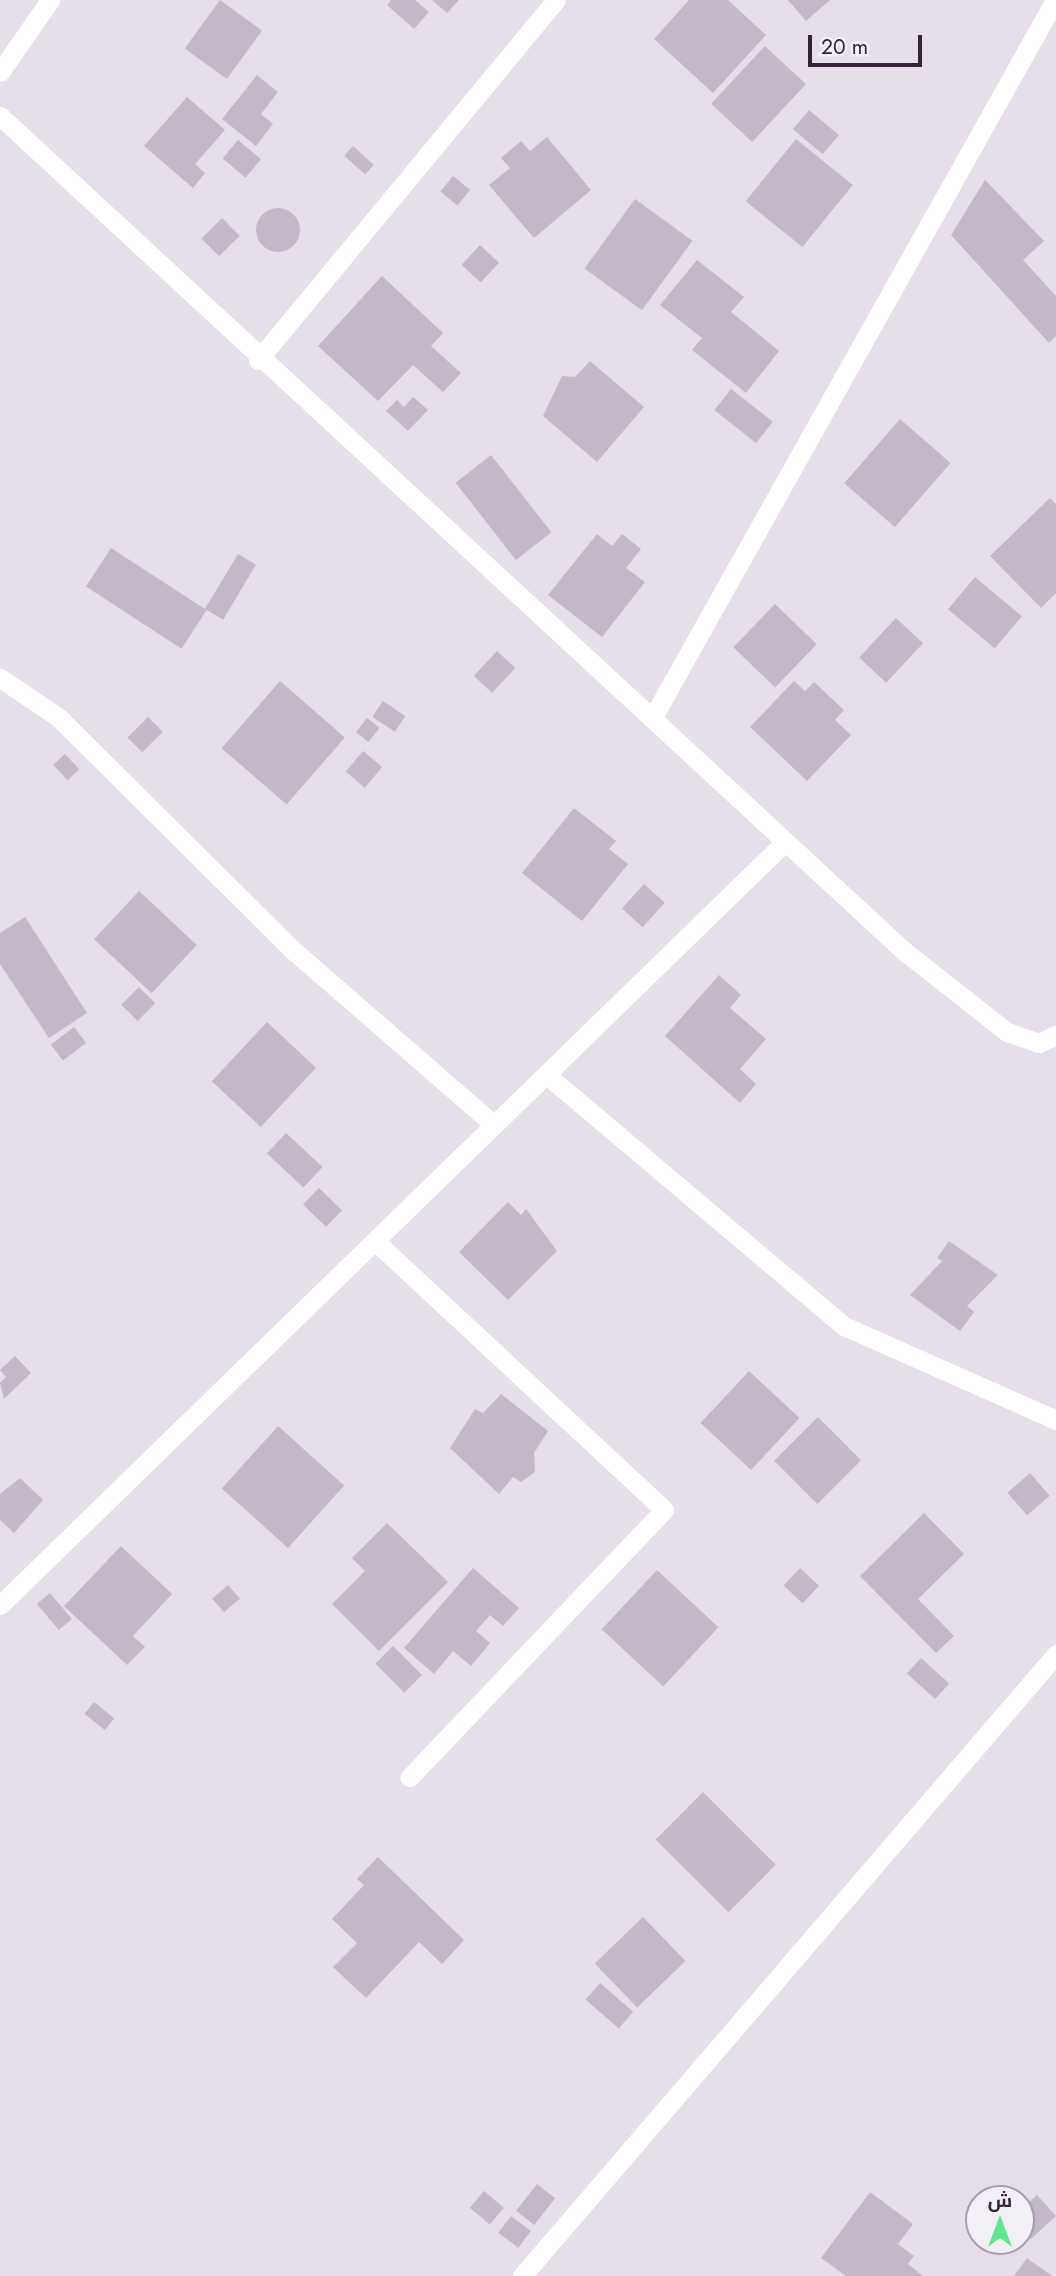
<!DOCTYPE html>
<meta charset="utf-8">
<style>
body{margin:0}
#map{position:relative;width:1056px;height:2276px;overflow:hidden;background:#e6dfe9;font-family:Jost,Cairo,sans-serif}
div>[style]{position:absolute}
.building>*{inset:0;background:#c2b8c7;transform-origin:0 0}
.round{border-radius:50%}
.minor>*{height:19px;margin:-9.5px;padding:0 9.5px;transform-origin:9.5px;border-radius:9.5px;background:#fff}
.tertiary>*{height:19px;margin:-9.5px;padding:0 9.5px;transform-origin:9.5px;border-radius:9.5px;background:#fff}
span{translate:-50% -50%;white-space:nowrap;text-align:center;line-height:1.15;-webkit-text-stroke:7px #f3eff6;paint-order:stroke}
.north{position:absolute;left:965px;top:2185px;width:70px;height:70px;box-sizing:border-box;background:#f3eff6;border:2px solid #a79daa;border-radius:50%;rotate:0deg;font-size:19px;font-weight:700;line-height:28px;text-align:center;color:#342238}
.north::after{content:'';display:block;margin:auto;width:24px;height:32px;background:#60e78d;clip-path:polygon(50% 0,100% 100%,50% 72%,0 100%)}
.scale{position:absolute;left:808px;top:35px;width:114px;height:32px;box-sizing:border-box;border:4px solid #342238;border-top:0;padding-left:9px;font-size:21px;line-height:24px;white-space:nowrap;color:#342238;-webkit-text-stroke:5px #f3eff6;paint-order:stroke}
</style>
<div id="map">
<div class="building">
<i style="left:220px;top:0;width:52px;height:60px;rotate:36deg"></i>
<i style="clip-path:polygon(391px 0,415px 0,429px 12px,414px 29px,387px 5px)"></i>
<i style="clip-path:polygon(432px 0,459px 0,447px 13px)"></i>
<i style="clip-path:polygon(689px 0,728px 0,766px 35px,713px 93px,654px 39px)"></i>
<i style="clip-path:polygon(788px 0,830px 0,806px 21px)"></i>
<i style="left:765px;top:46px;width:56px;height:79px;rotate:43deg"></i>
<i style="clip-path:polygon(257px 75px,278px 92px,261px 114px,273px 124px,256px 146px,222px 119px)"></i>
<i style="clip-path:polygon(187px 97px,225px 130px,195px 164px,205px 173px,193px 188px,144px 146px)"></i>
<i style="left:809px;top:110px;width:39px;height:25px;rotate:40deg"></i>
<i style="clip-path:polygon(547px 137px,591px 190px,534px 238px,489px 185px,510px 168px,501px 158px,521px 141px,530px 151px)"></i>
<i style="left:796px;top:139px;width:73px;height:80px;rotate:39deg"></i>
<i style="left:238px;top:140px;width:30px;height:24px;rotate:40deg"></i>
<i style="left:353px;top:146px;width:28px;height:13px;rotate:42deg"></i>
<i style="left:453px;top:176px;width:22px;height:20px;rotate:39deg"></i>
<i style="clip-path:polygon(985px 180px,1044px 241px,1023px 260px,1056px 296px,1056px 336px,1049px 343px,951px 235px)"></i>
<i style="left:635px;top:199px;width:71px;height:86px;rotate:36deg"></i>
<i class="round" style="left:256px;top:208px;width:44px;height:44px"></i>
<i style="left:222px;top:218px;width:25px;height:29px;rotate:45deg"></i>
<i style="left:480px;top:245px;width:26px;height:27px;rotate:43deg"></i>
<i style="clip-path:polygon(697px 260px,744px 297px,731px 312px,779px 351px,746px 393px,692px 350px,702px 338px,660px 305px)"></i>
<i style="clip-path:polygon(382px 276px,443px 333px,431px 346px,461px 373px,443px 392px,413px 365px,378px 401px,318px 346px)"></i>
<i style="clip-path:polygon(590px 361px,644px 407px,597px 462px,543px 416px,562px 376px,575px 377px)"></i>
<i style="left:731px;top:389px;width:53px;height:27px;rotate:38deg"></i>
<i style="clip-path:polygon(413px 397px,428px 410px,408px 431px,386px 411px,397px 400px,404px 407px)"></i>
<i style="left:900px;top:419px;width:67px;height:85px;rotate:41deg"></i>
<i style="left:491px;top:455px;width:98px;height:45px;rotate:52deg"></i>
<i style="clip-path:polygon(1050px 498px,1056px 504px,1056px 593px,1041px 608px,990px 556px)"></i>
<i style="clip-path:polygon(597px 534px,612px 546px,622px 534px,641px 549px,626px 568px,645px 582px,602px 637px,548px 595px)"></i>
<i style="left:111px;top:548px;width:114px;height:46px;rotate:33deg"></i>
<i style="left:238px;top:554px;width:21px;height:64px;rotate:31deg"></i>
<i style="left:975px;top:577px;width:61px;height:42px;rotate:40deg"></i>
<i style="left:775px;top:604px;width:58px;height:60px;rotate:44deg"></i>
<i style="left:896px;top:618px;width:37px;height:54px;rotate:43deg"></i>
<i style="left:497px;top:651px;width:25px;height:34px;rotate:43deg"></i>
<i style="left:280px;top:681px;width:86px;height:89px;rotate:41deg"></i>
<i style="clip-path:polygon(794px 681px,805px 691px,814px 682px,844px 710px,835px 720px,851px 735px,807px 781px,750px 727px)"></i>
<i style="left:383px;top:701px;width:27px;height:19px;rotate:34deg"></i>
<i style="left:148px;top:717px;width:21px;height:29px;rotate:45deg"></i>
<i style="left:367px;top:718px;width:16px;height:18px;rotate:38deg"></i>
<i style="left:363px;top:751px;width:25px;height:27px;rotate:40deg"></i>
<i style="left:65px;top:754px;width:21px;height:16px;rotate:47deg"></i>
<i style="clip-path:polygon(574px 808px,616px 841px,609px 849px,628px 864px,582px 921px,522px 873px)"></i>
<i style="left:644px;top:884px;width:28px;height:33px;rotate:42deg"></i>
<i style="left:139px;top:891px;width:79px;height:66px;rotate:43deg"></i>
<i style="clip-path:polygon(25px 917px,87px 1013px,49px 1038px,0 964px,0 933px)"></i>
<i style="clip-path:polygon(719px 975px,741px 995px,730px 1008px,766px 1039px,740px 1069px,756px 1084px,740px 1103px,665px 1036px)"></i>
<i style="left:139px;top:987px;width:23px;height:25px;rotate:45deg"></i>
<i style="left:267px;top:1022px;width:67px;height:81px;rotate:43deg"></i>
<i style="left:74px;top:1027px;width:20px;height:29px;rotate:53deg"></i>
<i style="left:286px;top:1133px;width:50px;height:28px;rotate:43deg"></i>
<i style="left:319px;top:1188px;width:32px;height:23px;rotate:44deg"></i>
<i style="clip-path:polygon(508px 1202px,521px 1215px,526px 1209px,557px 1251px,508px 1300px,459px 1252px)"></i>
<i style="clip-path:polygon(949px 1241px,998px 1275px,967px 1306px,974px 1312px,960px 1331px,910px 1295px,942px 1261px,937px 1258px)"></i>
<i style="clip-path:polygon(15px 1356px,31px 1373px,4px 1399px,0 1383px,6px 1377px,0 1370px)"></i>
<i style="left:749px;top:1371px;width:69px;height:71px;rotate:43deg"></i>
<i style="clip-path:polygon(501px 1394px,548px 1431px,534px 1453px,535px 1472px,521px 1482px,513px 1477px,499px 1494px,450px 1448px,475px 1409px,483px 1413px)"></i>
<i style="left:818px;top:1417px;width:61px;height:62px;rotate:45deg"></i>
<i style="left:278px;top:1426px;width:89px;height:84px;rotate:42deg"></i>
<i style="left:1030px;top:1473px;width:30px;height:30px;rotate:49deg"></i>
<i style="clip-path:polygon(20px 1478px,43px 1500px,14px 1533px,0 1520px,0 1494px)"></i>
<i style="clip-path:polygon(924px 1513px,964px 1554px,918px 1599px,954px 1636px,936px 1653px,860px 1576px)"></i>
<i style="clip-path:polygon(387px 1523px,448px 1582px,379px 1651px,332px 1604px,365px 1571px,352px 1558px)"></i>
<i style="clip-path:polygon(121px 1546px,172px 1594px,133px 1636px,145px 1647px,127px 1665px,64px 1606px)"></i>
<i style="clip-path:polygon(473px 1568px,519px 1608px,503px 1626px,490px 1615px,476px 1631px,490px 1643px,471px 1666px,453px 1651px,434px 1674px,404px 1648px)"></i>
<i style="left:800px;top:1568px;width:26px;height:24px;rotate:43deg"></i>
<i style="left:657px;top:1570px;width:84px;height:81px;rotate:43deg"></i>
<i style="left:228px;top:1585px;width:18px;height:21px;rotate:49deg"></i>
<i style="left:50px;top:1593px;width:34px;height:17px;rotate:50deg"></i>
<i style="left:393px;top:1646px;width:41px;height:25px;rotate:45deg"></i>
<i style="left:921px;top:1658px;width:38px;height:21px;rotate:42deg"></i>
<i style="left:94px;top:1702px;width:26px;height:15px;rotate:39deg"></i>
<i style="left:703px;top:1792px;width:103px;height:67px;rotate:45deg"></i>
<i style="clip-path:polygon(378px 1857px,464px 1940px,442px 1964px,419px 1942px,366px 1998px,333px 1967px,357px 1943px,332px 1919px,364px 1885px,357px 1879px)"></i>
<i style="left:643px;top:1917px;width:61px;height:67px;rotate:46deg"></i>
<i style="left:600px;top:1983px;width:44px;height:22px;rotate:41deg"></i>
<i style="left:537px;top:2184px;width:23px;height:34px;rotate:38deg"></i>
<i style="left:484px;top:2191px;width:26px;height:22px;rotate:40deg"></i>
<i style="clip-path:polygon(870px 2192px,913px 2224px,898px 2244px,914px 2256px,908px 2264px,923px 2276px,846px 2276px,821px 2258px)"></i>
<i style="clip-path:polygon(1037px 2195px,1056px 2216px,1031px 2239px,1021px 2229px,1021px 2209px)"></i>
<i style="left:511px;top:2216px;width:25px;height:21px;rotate:37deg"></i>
<i style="clip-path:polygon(1027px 2258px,1052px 2276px,1014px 2276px)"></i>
</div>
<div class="minor">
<i style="left:0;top:116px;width:1231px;rotate:42.73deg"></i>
<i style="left:904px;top:951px;width:131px;rotate:38.2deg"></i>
<i style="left:1007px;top:1032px;width:34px;rotate:19deg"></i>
<i style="left:1039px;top:1043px;width:19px;rotate:-25deg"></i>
<i style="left:258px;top:360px;width:467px;rotate:-50.4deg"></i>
<i style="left:0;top:678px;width:70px;rotate:33.9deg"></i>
<i style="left:58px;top:717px;width:332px;rotate:44.8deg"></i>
<i style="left:294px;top:951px;width:265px;rotate:41deg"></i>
<i style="left:653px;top:717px;width:822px;rotate:-60.72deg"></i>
<i style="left:548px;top:1076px;width:387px;rotate:40.2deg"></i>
<i style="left:844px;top:1326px;width:232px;rotate:23.9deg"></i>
<i style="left:376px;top:1242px;width:393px;rotate:42.9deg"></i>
<i style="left:664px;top:1510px;width:369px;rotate:133.6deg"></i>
<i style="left:0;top:1605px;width:1095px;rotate:-44.19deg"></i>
<i style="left:522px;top:2276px;width:820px;rotate:-49.35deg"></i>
</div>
<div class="tertiary">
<i style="left:0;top:72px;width:88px;rotate:-55.2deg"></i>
</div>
<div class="north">ش</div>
<div class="scale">20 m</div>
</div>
